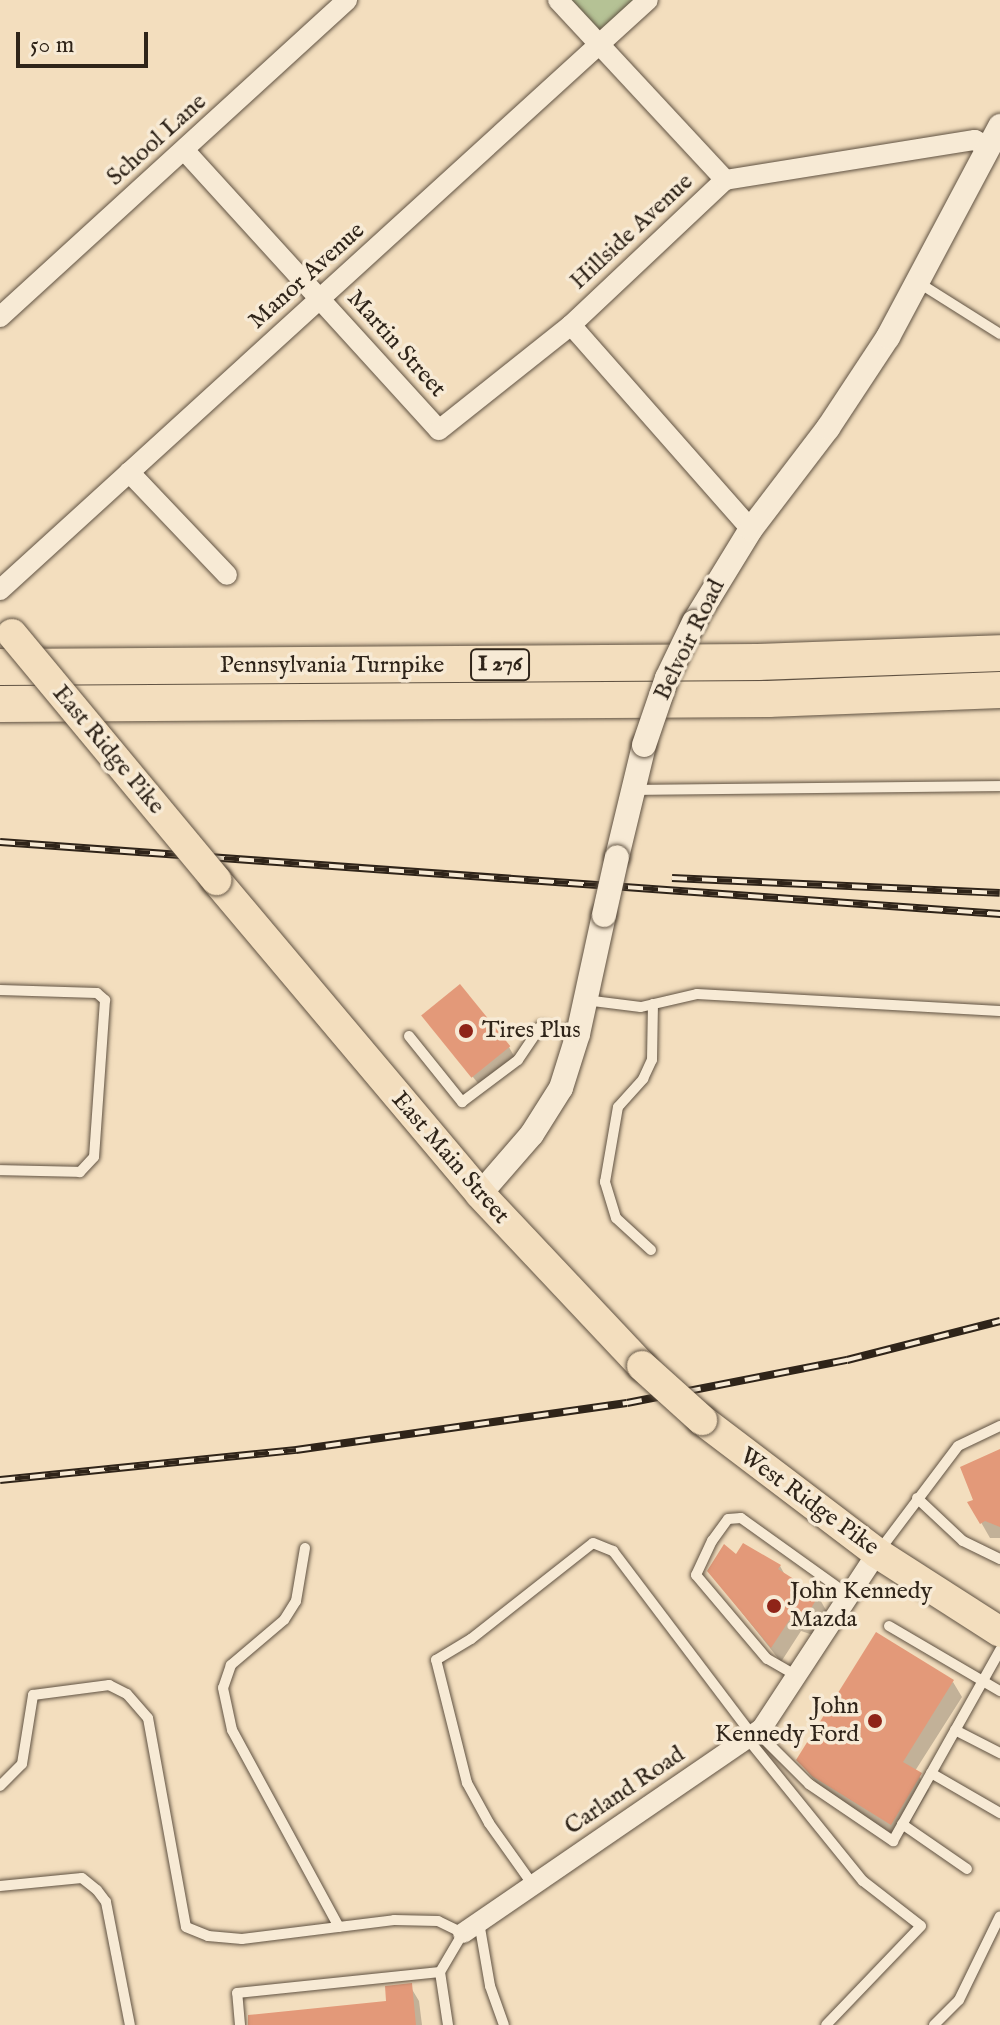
<!DOCTYPE html>
<style>
body{margin:0}
#map{position:relative;width:1000px;height:2025px;overflow:hidden;background:#f3debe;font-family:"IM FELL English",serif}
div>[style]{position:absolute}
.green>*{inset:0;background:#b5c295}
.shadow>*{inset:0;background:#0003}
.building>*{inset:0;background:#e39979;transform-origin:0 0}
.roads{filter:drop-shadow(0 0 2px #605242) drop-shadow(0 0 2px #605242)}
.service>*{height:10px;margin:-5px;padding:0 5px;transform-origin:5px;border-radius:5px;background:#f7ead5}
.minor>*{height:20px;margin:-10px;padding:0 10px;transform-origin:10px;border-radius:10px;background:#f7ead5}
.tertiary>*{height:24px;margin:-12px;padding:0 12px;transform-origin:12px;border-radius:12px;background:#f7ead5}
.primary>*{height:30px;margin:-15px;padding:0 15px;transform-origin:15px;border-radius:15px;background:#f3debe}
.motorway>*{height:36px;margin:-18px;padding:0 18px;transform-origin:18px;border-radius:18px;background:#f3debe}
.rail>*{height:8px;margin-top:-4px;transform-origin:0;background:repeating-linear-gradient(90deg,#f7ead5 0 15px,#2f2419 0 30px);box-sizing:border-box;border-block:2px solid #2f2419}
.bridges{filter:drop-shadow(0 0 2px #605242) drop-shadow(0 0 2px #605242)}
.tertiary-bridge>*{height:24px;margin:-12px;padding:0 12px;transform-origin:12px;border-radius:12px;background:#f7ead5}
.primary-bridge>*{height:30px;margin:-15px;padding:0 15px;transform-origin:15px;border-radius:15px;background:#f3debe}
.dots>*{width:22px;height:22px;translate:-50% -50%;box-sizing:border-box;border:4px solid #f7ead5;border-radius:50%}
span{translate:-50% -50%;white-space:nowrap;text-align:center;line-height:1.15;-webkit-text-stroke:7px #f7ead5;paint-order:stroke}
.shield-label span{padding:2px 6px;background:#f7ead5;border:2px solid;border-radius:6px;-webkit-text-stroke-width:0}
.shield-label{font-size:22px;color:#2f2419;font-weight:700}
.street-label{font-size:24px;color:#2f2419}
.poi-label{font-size:24px;color:#2f2419}
.left{translate:0 -50%;text-align:left}
.right{translate:-100% -50%;text-align:right}
.scale{position:absolute;left:16px;top:32px;width:132px;height:36px;box-sizing:border-box;border:4px solid #2f2419;border-top:0;padding-left:10px;font-size:24px;line-height:28px;white-space:nowrap;color:#2f2419;-webkit-text-stroke:6px #f7ead5;paint-order:stroke}
</style>
<div id="map">
<div class="green">
<i style="clip-path:polygon(558px 0,648px 0,600px 45px)"></i>
</div>
<div class="shadow">
<i style="clip-path:polygon(424px 1016px,509px 1047px,515px 1058px,481px 1087px)"></i>
<i style="clip-path:polygon(1000px 1451px,1000px 1538px,990px 1538px,970px 1503px,976px 1501px)"></i>
<i style="clip-path:polygon(737px 1557px,780px 1566px,785px 1575px,818px 1596px,827px 1612px,813px 1635px,801px 1631px,781px 1662px,709px 1571px)"></i>
<i style="clip-path:polygon(953px 1682px,962px 1697px,915px 1771px,929px 1790px,900px 1839px,823px 1791px,798px 1760px)"></i>
<i style="clip-path:polygon(410px 1986px,419px 2001px,422px 2025px,275px 2025px,388px 2003px)"></i>
</div>
<div class="building">
<i style="left:460px;top:984px;width:80px;height:50px;rotate:51deg"></i>
<i style="clip-path:polygon(1000px 1449px,1000px 1527px,985px 1521px,980px 1524px,967px 1502px,973px 1500px,960px 1467px)"></i>
<i style="clip-path:polygon(743px 1543px,781px 1565px,778px 1569px,819px 1595px,804px 1620px,792px 1616px,771px 1648px,707px 1571px,724px 1544px,736px 1554px)"></i>
<i style="clip-path:polygon(876px 1632px,954px 1680px,903px 1762px,922px 1773px,891px 1825px,812px 1776px,796px 1760px)"></i>
<i style="clip-path:polygon(412px 1983px,416px 2025px,248px 2025px,248px 2015px,386px 2001px,385px 1986px)"></i>
</div>
<div class="roads">
<div class="service">
<i style="left:919px;top:283px;width:96px;rotate:32.2deg"></i>
<i style="left:634px;top:790px;width:366px;rotate:-0.6deg"></i>
<i style="left:0;top:990px;width:97px;rotate:1.8deg"></i>
<i style="left:97px;top:993px;width:11px;rotate:41deg"></i>
<i style="left:105px;top:1000px;width:157px;rotate:94deg"></i>
<i style="left:94px;top:1157px;width:21px;rotate:133deg"></i>
<i style="left:80px;top:1172px;width:80px;rotate:-178.6deg"></i>
<i style="left:585px;top:1000px;width:56px;rotate:7.1deg"></i>
<i style="left:641px;top:1007px;width:57px;rotate:-13.1deg"></i>
<i style="left:697px;top:994px;width:303px;rotate:3.2deg"></i>
<i style="left:409px;top:1036px;width:85px;rotate:51.2deg"></i>
<i style="left:462px;top:1102px;width:70px;rotate:-36.9deg"></i>
<i style="left:518px;top:1060px;width:41px;rotate:-55.9deg"></i>
<i style="left:541px;top:1026px;width:38px;rotate:12deg"></i>
<i style="left:651px;top:1250px;width:47px;rotate:-137.6deg"></i>
<i style="left:616px;top:1218px;width:38px;rotate:-107deg"></i>
<i style="left:605px;top:1182px;width:76px;rotate:-80.2deg"></i>
<i style="left:618px;top:1107px;width:38px;rotate:-48deg"></i>
<i style="left:643px;top:1079px;width:21px;rotate:-65deg"></i>
<i style="left:652px;top:1060px;width:56px;rotate:-89deg"></i>
<i style="left:917px;top:1498px;width:63px;rotate:43.1deg"></i>
<i style="left:963px;top:1541px;width:41px;rotate:25.9deg"></i>
<i style="left:305px;top:1548px;width:54px;rotate:99.6deg"></i>
<i style="left:296px;top:1601px;width:22px;rotate:122deg"></i>
<i style="left:284px;top:1620px;width:70px;rotate:139.7deg"></i>
<i style="left:231px;top:1665px;width:24px;rotate:109deg"></i>
<i style="left:223px;top:1688px;width:43px;rotate:77.9deg"></i>
<i style="left:232px;top:1730px;width:224px;rotate:61.5deg"></i>
<i style="left:879px;top:1551px;width:131px;rotate:-53deg"></i>
<i style="left:958px;top:1446px;width:47px;rotate:-25.5deg"></i>
<i style="left:889px;top:1626px;width:129px;rotate:30.4deg"></i>
<i style="left:797px;top:1676px;width:34px;rotate:-150deg"></i>
<i style="left:767px;top:1659px;width:110px;rotate:-130.2deg"></i>
<i style="left:696px;top:1575px;width:38px;rotate:-65deg"></i>
<i style="left:712px;top:1541px;width:27px;rotate:-54deg"></i>
<i style="left:728px;top:1519px;width:13px;rotate:-4deg"></i>
<i style="left:741px;top:1518px;width:134px;rotate:35.6deg"></i>
<i style="left:955px;top:1730px;width:51px;rotate:27.1deg"></i>
<i style="left:757px;top:1732px;width:74px;rotate:45deg"></i>
<i style="left:809px;top:1784px;width:102px;rotate:34.2deg"></i>
<i style="left:893px;top:1841px;width:219px;rotate:-60.7deg"></i>
<i style="left:747px;top:1738px;width:184px;rotate:51deg"></i>
<i style="left:863px;top:1881px;width:73px;rotate:37.8deg"></i>
<i style="left:921px;top:1926px;width:137px;rotate:133.8deg"></i>
<i style="left:931px;top:1773px;width:80px;rotate:30.1deg"></i>
<i style="left:0;top:1786px;width:31px;rotate:-45deg"></i>
<i style="left:22px;top:1764px;width:70px;rotate:-80.9deg"></i>
<i style="left:33px;top:1695px;width:77px;rotate:-7.5deg"></i>
<i style="left:109px;top:1685px;width:20px;rotate:27deg"></i>
<i style="left:127px;top:1694px;width:32px;rotate:49deg"></i>
<i style="left:148px;top:1718px;width:212px;rotate:79.7deg"></i>
<i style="left:186px;top:1927px;width:24px;rotate:22deg"></i>
<i style="left:208px;top:1936px;width:34px;rotate:5deg"></i>
<i style="left:242px;top:1939px;width:153px;rotate:-7.1deg"></i>
<i style="left:394px;top:1920px;width:44px;rotate:1.3deg"></i>
<i style="left:438px;top:1921px;width:28px;rotate:26deg"></i>
<i style="left:463px;top:1933px;width:45px;rotate:120.5deg"></i>
<i style="left:440px;top:1972px;width:54px;rotate:81.4deg"></i>
<i style="left:902px;top:1824px;width:79px;rotate:34.7deg"></i>
<i style="left:533px;top:1885px;width:76px;rotate:-125.4deg"></i>
<i style="left:489px;top:1823px;width:46px;rotate:-118.8deg"></i>
<i style="left:467px;top:1783px;width:127px;rotate:-104.1deg"></i>
<i style="left:436px;top:1660px;width:41px;rotate:-31deg"></i>
<i style="left:471px;top:1639px;width:155px;rotate:-38.2deg"></i>
<i style="left:593px;top:1543px;width:22px;rotate:22deg"></i>
<i style="left:613px;top:1551px;width:231px;rotate:52.9deg"></i>
<i style="left:0;top:1886px;width:82px;rotate:-5.6deg"></i>
<i style="left:82px;top:1878px;width:19px;rotate:39deg"></i>
<i style="left:97px;top:1890px;width:15px;rotate:53deg"></i>
<i style="left:106px;top:1902px;width:125px;rotate:79deg"></i>
<i style="left:479px;top:1922px;width:65px;rotate:80.2deg"></i>
<i style="left:490px;top:1986px;width:41px;rotate:70.3deg"></i>
<i style="left:240px;top:2025px;width:32px;rotate:-95deg"></i>
<i style="left:237px;top:1993px;width:204px;rotate:-5.9deg"></i>
<i style="left:934px;top:2025px;width:35px;rotate:-45deg"></i>
<i style="left:959px;top:2000px;width:93px;rotate:-64deg"></i>
</div>
<div class="minor">
<i style="left:558px;top:0;width:246px;rotate:47.1deg"></i>
<i style="left:185px;top:151px;width:377px;rotate:47.7deg"></i>
<i style="left:439px;top:430px;width:169px;rotate:-38.5deg"></i>
<i style="left:571px;top:325px;width:212px;rotate:-43.3deg"></i>
<i style="left:725px;top:180px;width:253px;rotate:-9.1deg"></i>
<i style="left:975px;top:140px;width:16px;rotate:30deg"></i>
<i style="left:0;top:317px;width:470px;rotate:-42.4deg"></i>
<i style="left:571px;top:325px;width:272px;rotate:48.6deg"></i>
<i style="left:129px;top:472px;width:142px;rotate:46.4deg"></i>
<i style="left:0;top:590px;width:876px;rotate:-42.32deg"></i>
<i style="left:463px;top:1933px;width:363px;rotate:-34.4deg"></i>
<i style="left:762px;top:1728px;width:209px;rotate:-56.7deg"></i>
</div>
<div class="tertiary">
<i style="left:694px;top:622px;width:109px;rotate:-58.5deg"></i>
<i style="left:751px;top:529px;width:127px;rotate:-52.7deg"></i>
<i style="left:828px;top:428px;width:109px;rotate:-56.6deg"></i>
<i style="left:888px;top:337px;width:239px;rotate:-62deg"></i>
<i style="left:617px;top:857px;width:115px;rotate:-76.4deg"></i>
<i style="left:480px;top:1194px;width:79px;rotate:-49.1deg"></i>
<i style="left:532px;top:1134px;width:54px;rotate:-57.8deg"></i>
<i style="left:561px;top:1088px;width:57px;rotate:-72.5deg"></i>
<i style="left:578px;top:1034px;width:122px;rotate:-77.7deg"></i>
</div>
<div class="primary">
<i style="left:216px;top:880px;width:410px;rotate:49.9deg"></i>
<i style="left:480px;top:1194px;width:236px;rotate:46.7deg"></i>
<i style="left:702px;top:1420px;width:220px;rotate:37.2deg"></i>
<i style="left:877px;top:1553px;width:146px;rotate:32.7deg"></i>
</div>
<div class="motorway">
<i style="left:0;top:667px;width:758px;rotate:-0.38deg"></i>
<i style="left:758px;top:662px;width:242px;rotate:-2.1deg"></i>
<i style="left:0;top:704px;width:768px;rotate:-0.37deg"></i>
<i style="left:768px;top:699px;width:232px;rotate:-2.2deg"></i>
</div>
</div>
<div class="rail">
<i style="left:0;top:842px;width:1003px;rotate:4.12deg"></i>
<i style="left:672px;top:878px;width:328px;rotate:2.6deg"></i>
<i style="left:0;top:1480px;width:298px;rotate:-5.8deg"></i>
<i style="left:296px;top:1450px;width:334px;rotate:-8.1deg"></i>
<i style="left:627px;top:1403px;width:224px;rotate:-11.1deg"></i>
<i style="left:847px;top:1360px;width:158px;rotate:-14.3deg"></i>
</div>
<div class="bridges">
<div class="tertiary-bridge">
<i style="left:644px;top:745px;width:71px;rotate:-71.1deg"></i>
<i style="left:667px;top:678px;width:62px;rotate:-64.3deg"></i>
<i style="left:604px;top:915px;width:59px;rotate:-77.4deg"></i>
</div>
<div class="primary-bridge">
<i style="left:12px;top:634px;width:320px;rotate:50.3deg"></i>
<i style="left:642px;top:1366px;width:81px;rotate:42deg"></i>
</div>
</div>
<div class="dots">
<i style="left:466px;top:1031px;background:#8f2418"></i>
<i style="left:774px;top:1606px;background:#8f2418"></i>
<i style="left:875px;top:1721px;background:#8f2418"></i>
</div>
<div class="shield-label">
<span style="left:500px;top:665px">I 276</span>
</div>
<div class="street-label">
<span style="left:157px;top:140px;rotate:-42deg">School Lane</span>
<span style="left:632px;top:232px;rotate:-43deg">Hillside Avenue</span>
<span style="left:307px;top:276px;rotate:-42deg">Manor Avenue</span>
<span style="left:396px;top:344px;rotate:48deg">Martin Street</span>
<span style="left:690px;top:640px;rotate:-64deg">Belvoir Road</span>
<span style="left:332px;top:666px">Pennsylvania Turnpike</span>
<span style="left:108px;top:750px;rotate:50deg">East Ridge Pike</span>
<span style="left:450px;top:1158px;rotate:49deg">East Main Street</span>
<span style="left:809px;top:1502px;rotate:36deg">West Ridge Pike</span>
<span style="left:625px;top:1791px;rotate:-34deg">Carland Road</span>
</div>
<div class="poi-label">
<span class="left" style="left:482px;top:1031px">Tires Plus</span>
<span class="left" style="left:790px;top:1606px">John Kennedy<br>Mazda</span>
<span class="right" style="left:859px;top:1721px">John<br>Kennedy Ford</span>
</div>
<div class="scale">50 m</div>
</div>
